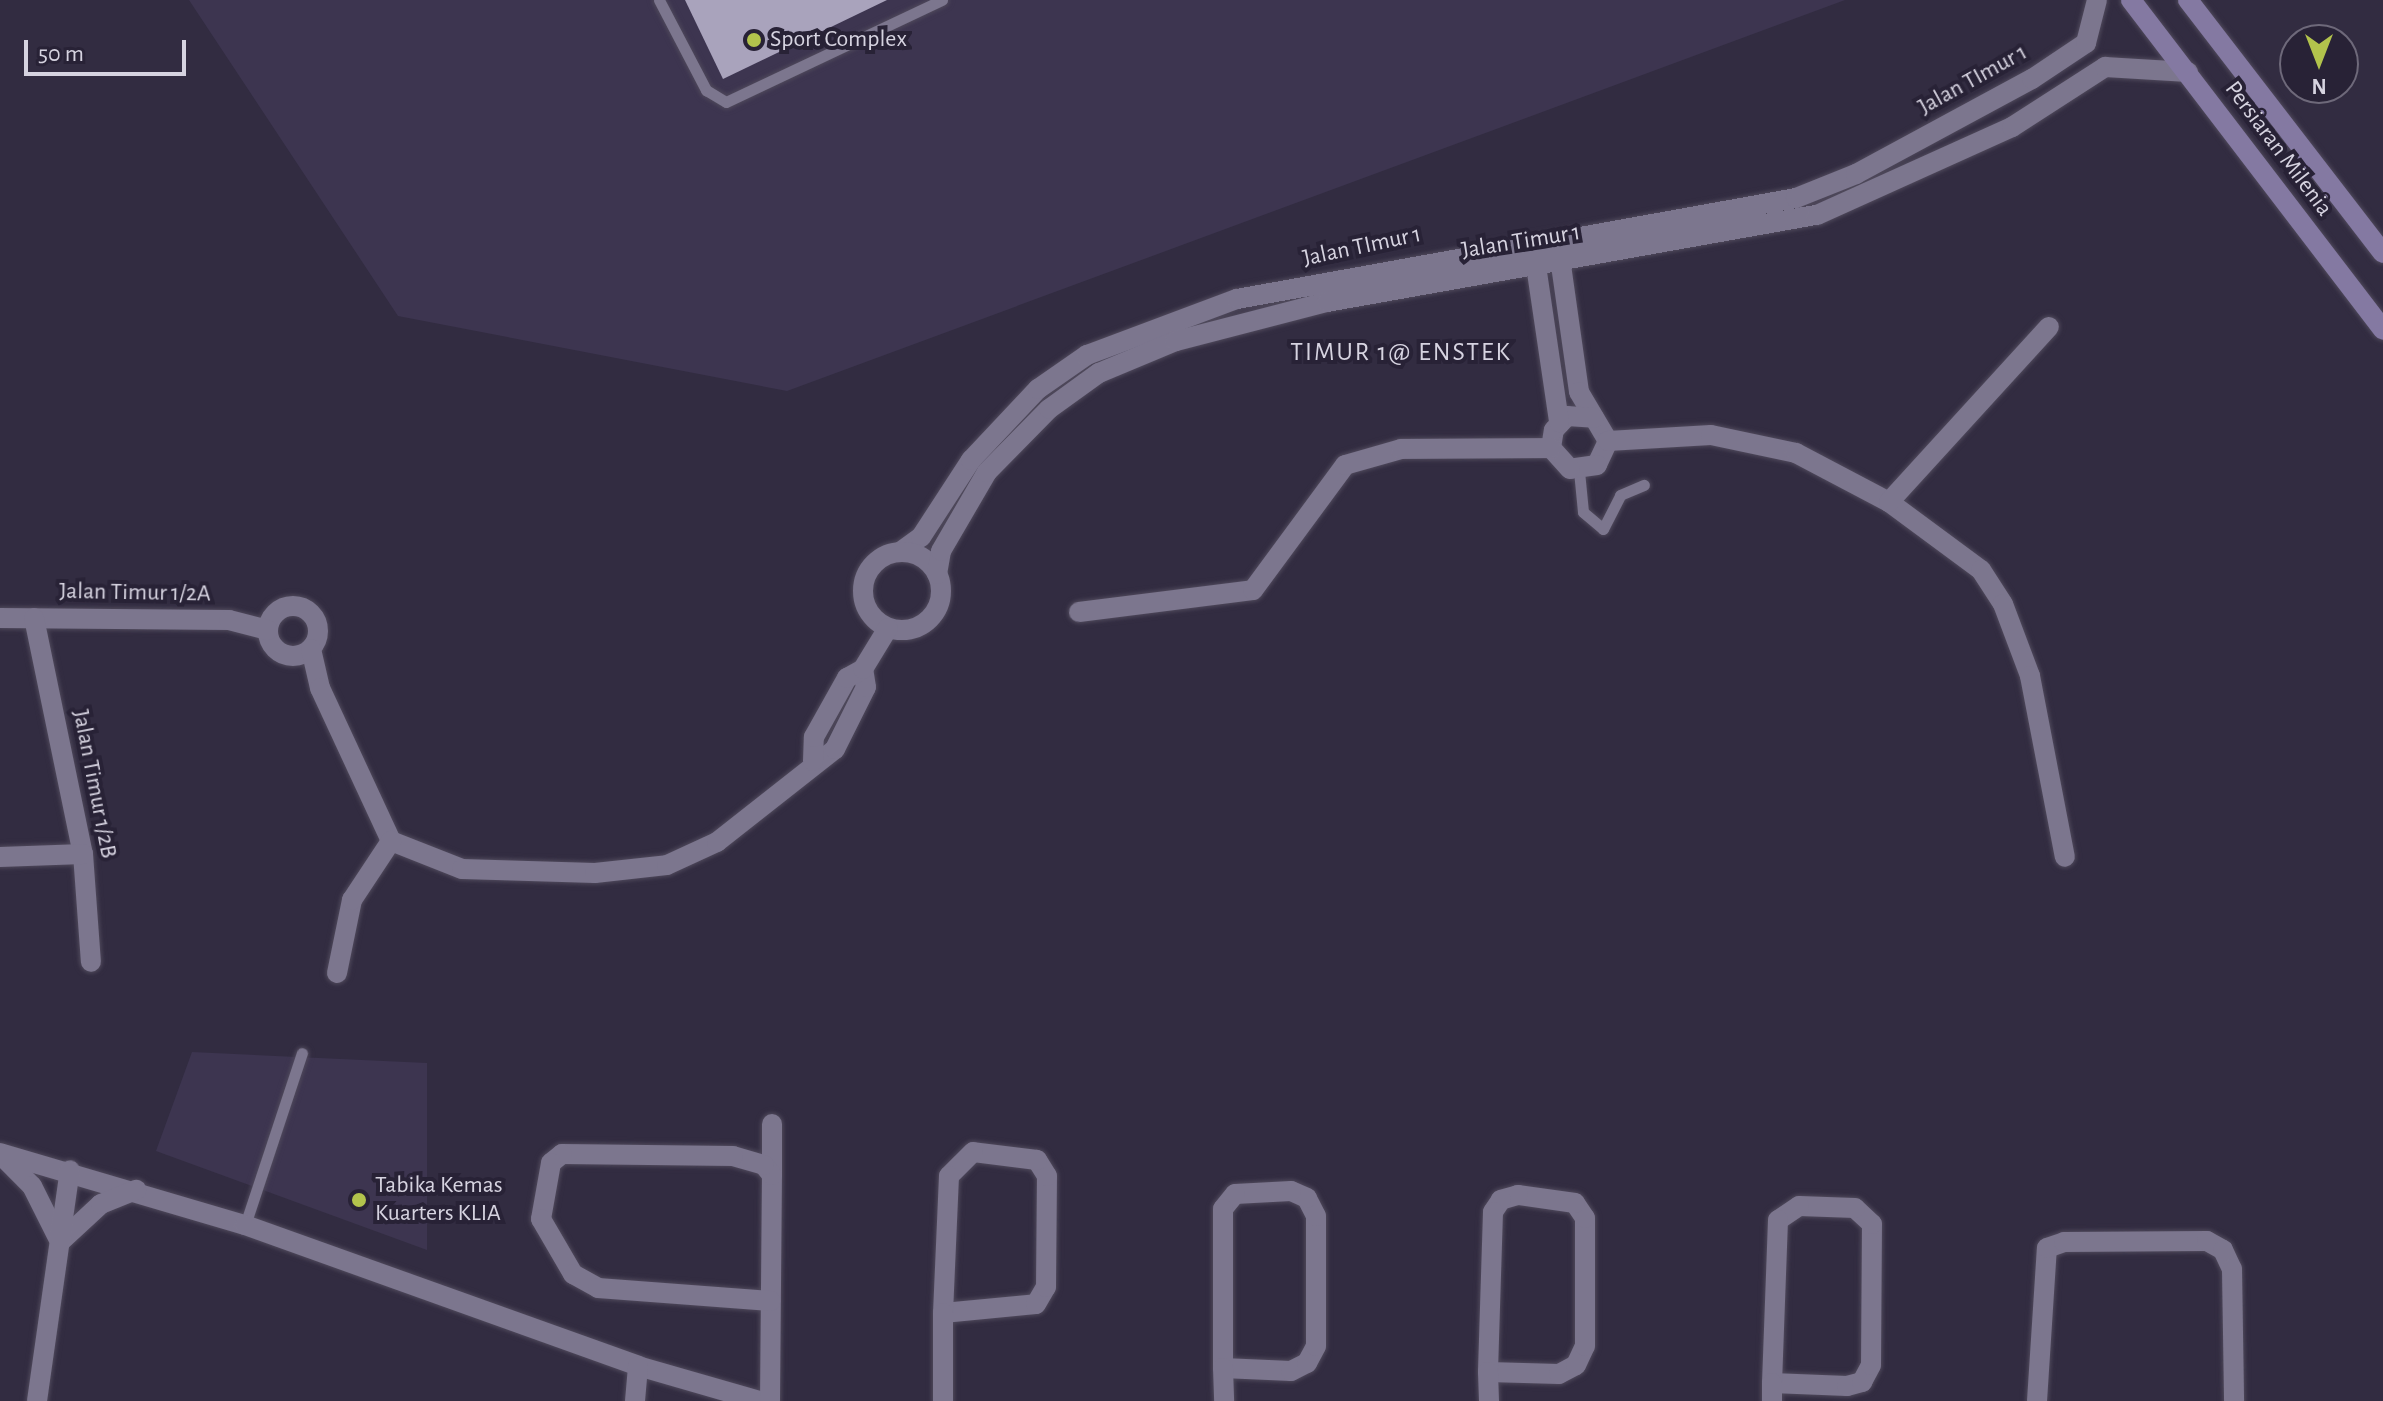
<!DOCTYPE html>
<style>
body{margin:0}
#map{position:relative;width:2383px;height:1401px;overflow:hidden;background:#322c41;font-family:"Alegreya Sans",sans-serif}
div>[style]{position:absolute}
.built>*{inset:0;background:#3d3550}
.building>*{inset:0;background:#a9a3bc}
.roads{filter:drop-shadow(0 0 2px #4f495b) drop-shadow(0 0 2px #4f495b)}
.service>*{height:11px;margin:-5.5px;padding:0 5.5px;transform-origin:5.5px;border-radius:5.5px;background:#7c768e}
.minor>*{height:20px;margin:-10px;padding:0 10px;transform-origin:10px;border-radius:10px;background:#7c768e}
.minor>.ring{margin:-10px;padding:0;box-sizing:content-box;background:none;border:20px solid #7c768e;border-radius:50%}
.secondary>*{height:20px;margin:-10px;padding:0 10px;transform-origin:10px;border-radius:10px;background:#8479a2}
.dots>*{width:22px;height:22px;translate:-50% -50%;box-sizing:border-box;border:4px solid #282236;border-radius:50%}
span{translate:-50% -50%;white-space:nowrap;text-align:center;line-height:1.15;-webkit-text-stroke:8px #282236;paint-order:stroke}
.poi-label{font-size:24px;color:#d6d3e0}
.left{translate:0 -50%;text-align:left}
.street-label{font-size:24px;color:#d6d3e0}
.neighbourhood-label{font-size:26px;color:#d6d3e0;letter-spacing:2px}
.north{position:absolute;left:2279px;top:24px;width:80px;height:80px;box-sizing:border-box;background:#282236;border:2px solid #6e697a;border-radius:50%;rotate:180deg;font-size:22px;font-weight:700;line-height:32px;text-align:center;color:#d6d3e0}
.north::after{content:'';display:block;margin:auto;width:28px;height:36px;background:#b2c34c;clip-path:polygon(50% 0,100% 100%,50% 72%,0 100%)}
.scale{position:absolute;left:24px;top:40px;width:162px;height:36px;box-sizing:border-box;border:4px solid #d6d3e0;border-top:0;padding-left:10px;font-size:24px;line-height:28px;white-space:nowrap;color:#d6d3e0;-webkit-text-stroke:6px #282236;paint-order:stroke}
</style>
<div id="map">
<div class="built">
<i style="clip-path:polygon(189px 0,1845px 0,787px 391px,398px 316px)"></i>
<i style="clip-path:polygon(192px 1052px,427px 1063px,427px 1250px,156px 1151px)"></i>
</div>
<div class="building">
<i style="clip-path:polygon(685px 0,887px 0,723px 79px)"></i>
</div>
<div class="roads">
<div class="service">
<i style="left:659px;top:0;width:102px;rotate:62.4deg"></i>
<i style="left:706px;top:90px;width:23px;rotate:31deg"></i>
<i style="left:726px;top:102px;width:239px;rotate:-25.3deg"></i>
<i style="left:1579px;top:471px;width:41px;rotate:84.4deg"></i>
<i style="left:1583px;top:512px;width:26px;rotate:40deg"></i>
<i style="left:1603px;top:529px;width:38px;rotate:-63deg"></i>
<i style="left:1620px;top:495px;width:26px;rotate:-23deg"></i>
<i style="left:245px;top:1225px;width:181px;rotate:-71.7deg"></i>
</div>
<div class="minor">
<i style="left:1559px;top:251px;width:142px;rotate:81.9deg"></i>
<i style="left:1579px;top:392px;width:57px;rotate:59.4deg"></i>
<i style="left:1608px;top:441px;width:26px;rotate:115deg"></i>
<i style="left:1597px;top:465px;width:27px;rotate:172deg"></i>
<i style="left:1570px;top:469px;width:28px;rotate:-132deg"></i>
<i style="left:1551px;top:448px;width:18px;rotate:-81deg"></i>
<i style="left:1554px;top:430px;width:19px;rotate:-47deg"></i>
<i style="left:1567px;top:416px;width:27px;rotate:4deg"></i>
<i style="left:1534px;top:252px;width:172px;rotate:81.6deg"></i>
<i style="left:1608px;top:441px;width:103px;rotate:-3.3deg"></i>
<i style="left:1711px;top:435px;width:87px;rotate:12deg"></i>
<i style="left:1796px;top:453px;width:105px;rotate:27.8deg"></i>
<i style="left:1889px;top:502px;width:114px;rotate:36.5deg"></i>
<i style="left:1981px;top:570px;width:40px;rotate:57.1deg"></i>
<i style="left:2003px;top:604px;width:77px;rotate:69.4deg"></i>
<i style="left:2030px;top:676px;width:184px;rotate:79.1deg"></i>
<i style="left:1889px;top:502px;width:237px;rotate:-47.6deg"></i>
<i style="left:900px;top:552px;width:26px;rotate:-36deg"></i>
<i style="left:921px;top:537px;width:92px;rotate:-57deg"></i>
<i style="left:971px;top:460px;width:98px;rotate:-46.7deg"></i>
<i style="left:1038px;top:389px;width:60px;rotate:-34.8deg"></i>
<i style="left:1087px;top:355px;width:160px;rotate:-20.5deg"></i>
<i style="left:1237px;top:299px;width:568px;rotate:-10.24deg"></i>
<i style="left:1796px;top:198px;width:65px;rotate:-21.8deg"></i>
<i style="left:1856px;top:174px;width:200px;rotate:-28.4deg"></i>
<i style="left:2032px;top:79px;width:65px;rotate:-33.7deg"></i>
<i style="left:2086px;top:43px;width:44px;rotate:-75.7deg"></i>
<i class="ring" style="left:863px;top:552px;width:58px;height:58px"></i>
<i style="left:937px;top:574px;width:23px;rotate:-80deg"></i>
<i style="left:941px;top:551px;width:91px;rotate:-59.8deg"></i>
<i style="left:987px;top:472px;width:88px;rotate:-45.5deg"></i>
<i style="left:1049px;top:409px;width:62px;rotate:-35.8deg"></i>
<i style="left:1099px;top:373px;width:83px;rotate:-22.6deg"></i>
<i style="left:1176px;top:341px;width:156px;rotate:-14.5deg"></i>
<i style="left:1327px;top:302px;width:498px;rotate:-10.1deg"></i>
<i style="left:1817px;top:215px;width:214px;rotate:-24.3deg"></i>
<i style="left:2012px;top:127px;width:111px;rotate:-32.8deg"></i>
<i style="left:2105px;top:67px;width:83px;rotate:3.4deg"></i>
<i class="ring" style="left:268px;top:606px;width:30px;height:30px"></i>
<i style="left:1079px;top:612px;width:175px;rotate:-7.2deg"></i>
<i style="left:1253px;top:590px;width:155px;rotate:-53.6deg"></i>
<i style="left:1345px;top:465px;width:58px;rotate:-15.9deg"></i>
<i style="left:1401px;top:449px;width:150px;rotate:-0.4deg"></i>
<i style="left:0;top:618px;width:229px;rotate:0.5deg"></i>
<i style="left:229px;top:620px;width:40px;rotate:14.4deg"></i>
<i style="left:34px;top:618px;width:241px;rotate:78.3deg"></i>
<i style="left:83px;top:854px;width:108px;rotate:85.8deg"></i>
<i style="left:311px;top:649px;width:40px;rotate:77deg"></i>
<i style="left:320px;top:688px;width:169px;rotate:65.1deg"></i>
<i style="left:391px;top:841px;width:76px;rotate:21.5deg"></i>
<i style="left:462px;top:869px;width:133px;rotate:1.7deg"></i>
<i style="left:595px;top:873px;width:72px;rotate:-6.3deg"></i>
<i style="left:667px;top:865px;width:55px;rotate:-24.7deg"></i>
<i style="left:717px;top:842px;width:150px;rotate:-38.2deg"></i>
<i style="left:835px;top:749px;width:69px;rotate:-63.4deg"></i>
<i style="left:866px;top:687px;width:18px;rotate:-99deg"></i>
<i style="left:813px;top:761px;width:24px;rotate:-88deg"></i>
<i style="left:814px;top:737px;width:68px;rotate:-60.8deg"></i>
<i style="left:847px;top:678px;width:18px;rotate:-29deg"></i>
<i style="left:863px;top:669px;width:48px;rotate:-58.6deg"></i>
<i style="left:0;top:857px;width:83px;rotate:-2.1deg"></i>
<i style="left:337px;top:973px;width:75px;rotate:-78.4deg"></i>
<i style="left:352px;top:900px;width:71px;rotate:-56.5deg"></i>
<i style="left:772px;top:1124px;width:51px;rotate:90deg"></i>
<i style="left:0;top:1153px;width:255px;rotate:16.4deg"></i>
<i style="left:245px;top:1225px;width:418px;rotate:19.7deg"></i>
<i style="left:638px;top:1366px;width:126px;rotate:16.1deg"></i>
<i style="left:0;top:1154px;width:45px;rotate:45deg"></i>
<i style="left:32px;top:1186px;width:58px;rotate:63.4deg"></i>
<i style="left:60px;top:1242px;width:56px;rotate:-42.8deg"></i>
<i style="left:101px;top:1204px;width:38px;rotate:-22deg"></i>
<i style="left:943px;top:1313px;width:93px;rotate:-5.5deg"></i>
<i style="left:1036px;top:1304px;width:20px;rotate:-60deg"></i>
<i style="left:1046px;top:1287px;width:111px;rotate:-89.5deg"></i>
<i style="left:1047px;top:1176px;width:19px;rotate:-122deg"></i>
<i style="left:1037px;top:1160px;width:64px;rotate:-172.9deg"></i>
<i style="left:973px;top:1152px;width:34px;rotate:135deg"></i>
<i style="left:949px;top:1176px;width:137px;rotate:92.5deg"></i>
<i style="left:943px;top:1313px;width:88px;rotate:90deg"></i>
<i style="left:1223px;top:1368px;width:68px;rotate:2.5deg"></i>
<i style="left:1291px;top:1371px;width:18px;rotate:-27deg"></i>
<i style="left:1307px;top:1363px;width:19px;rotate:-62deg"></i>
<i style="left:1316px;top:1346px;width:130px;rotate:-90deg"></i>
<i style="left:1316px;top:1216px;width:20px;rotate:-117deg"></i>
<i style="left:1307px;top:1198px;width:17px;rotate:-156deg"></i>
<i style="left:1291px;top:1191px;width:56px;rotate:176.9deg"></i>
<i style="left:1235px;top:1194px;width:19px;rotate:129deg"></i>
<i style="left:1223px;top:1209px;width:159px;rotate:90deg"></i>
<i style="left:1223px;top:1368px;width:33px;rotate:88deg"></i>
<i style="left:1488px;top:1372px;width:71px;rotate:1.6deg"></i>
<i style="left:1559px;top:1374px;width:19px;rotate:-28deg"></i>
<i style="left:1576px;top:1365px;width:21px;rotate:-65deg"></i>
<i style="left:1585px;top:1346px;width:128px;rotate:-90deg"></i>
<i style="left:1585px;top:1218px;width:18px;rotate:-124deg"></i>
<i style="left:1575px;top:1203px;width:58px;rotate:-172deg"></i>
<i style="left:1518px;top:1195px;width:18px;rotate:164deg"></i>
<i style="left:1501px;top:1200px;width:14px;rotate:124deg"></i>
<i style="left:1493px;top:1212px;width:160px;rotate:91.8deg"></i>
<i style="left:1488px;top:1372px;width:29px;rotate:88deg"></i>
<i style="left:1772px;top:1383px;width:75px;rotate:2.3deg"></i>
<i style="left:1847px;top:1386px;width:16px;rotate:-15deg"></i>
<i style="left:1862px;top:1382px;width:19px;rotate:-62deg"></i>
<i style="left:1871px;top:1365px;width:141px;rotate:-89.6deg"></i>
<i style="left:1872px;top:1224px;width:23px;rotate:-137deg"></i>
<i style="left:1855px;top:1208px;width:56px;rotate:-178deg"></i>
<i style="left:1799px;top:1206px;width:25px;rotate:146deg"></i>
<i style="left:1778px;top:1220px;width:163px;rotate:92.1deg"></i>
<i style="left:1772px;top:1383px;width:18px;rotate:90deg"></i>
<i style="left:37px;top:1401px;width:233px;rotate:-81.9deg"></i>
<i style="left:635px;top:1401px;width:35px;rotate:-85deg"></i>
<i style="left:770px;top:1401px;width:226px;rotate:-89.5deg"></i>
<i style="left:772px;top:1175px;width:13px;rotate:-129deg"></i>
<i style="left:764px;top:1165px;width:32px;rotate:-164deg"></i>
<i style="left:733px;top:1156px;width:171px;rotate:-179.3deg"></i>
<i style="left:562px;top:1154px;width:14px;rotate:141deg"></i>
<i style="left:551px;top:1163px;width:57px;rotate:100.1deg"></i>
<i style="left:541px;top:1219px;width:64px;rotate:59.8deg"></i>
<i style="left:573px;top:1274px;width:29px;rotate:29deg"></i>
<i style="left:598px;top:1288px;width:173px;rotate:4.3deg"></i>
<i style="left:2037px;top:1401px;width:153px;rotate:-86.3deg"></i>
<i style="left:2047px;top:1248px;width:18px;rotate:-19deg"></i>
<i style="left:2064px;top:1242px;width:143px;rotate:-0.4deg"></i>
<i style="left:2207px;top:1241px;width:18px;rotate:29deg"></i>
<i style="left:2223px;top:1250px;width:21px;rotate:65deg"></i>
<i style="left:2232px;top:1269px;width:132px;rotate:89.1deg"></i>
</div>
<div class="secondary">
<i style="left:2131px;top:0;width:415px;rotate:52.6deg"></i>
<i style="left:2188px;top:0;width:319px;rotate:52.4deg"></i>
</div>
</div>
<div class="dots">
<i style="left:754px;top:40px;background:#b2c34c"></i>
<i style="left:359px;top:1200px;background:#b2c34c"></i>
</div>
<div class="poi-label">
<span class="left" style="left:770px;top:40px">Sport Complex</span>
<span class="left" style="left:375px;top:1200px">Tabika Kemas<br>Kuarters KLIA</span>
</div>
<div class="street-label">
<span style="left:1973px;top:80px;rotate:-29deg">Jalan TImur 1</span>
<span style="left:2278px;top:149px;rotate:53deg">Persiaran Milenia</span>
<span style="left:1521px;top:242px;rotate:-9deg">Jalan Timur 1</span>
<span style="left:1362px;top:247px;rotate:-12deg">Jalan TImur 1</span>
<span style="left:135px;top:593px;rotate:1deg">Jalan Timur 1/2A</span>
<span style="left:94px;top:784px;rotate:79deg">Jalan Timur 1/2B</span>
</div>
<div class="neighbourhood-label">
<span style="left:1401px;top:353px">TIMUR 1@ ENSTEK</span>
</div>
<div class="north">N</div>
<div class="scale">50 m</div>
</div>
